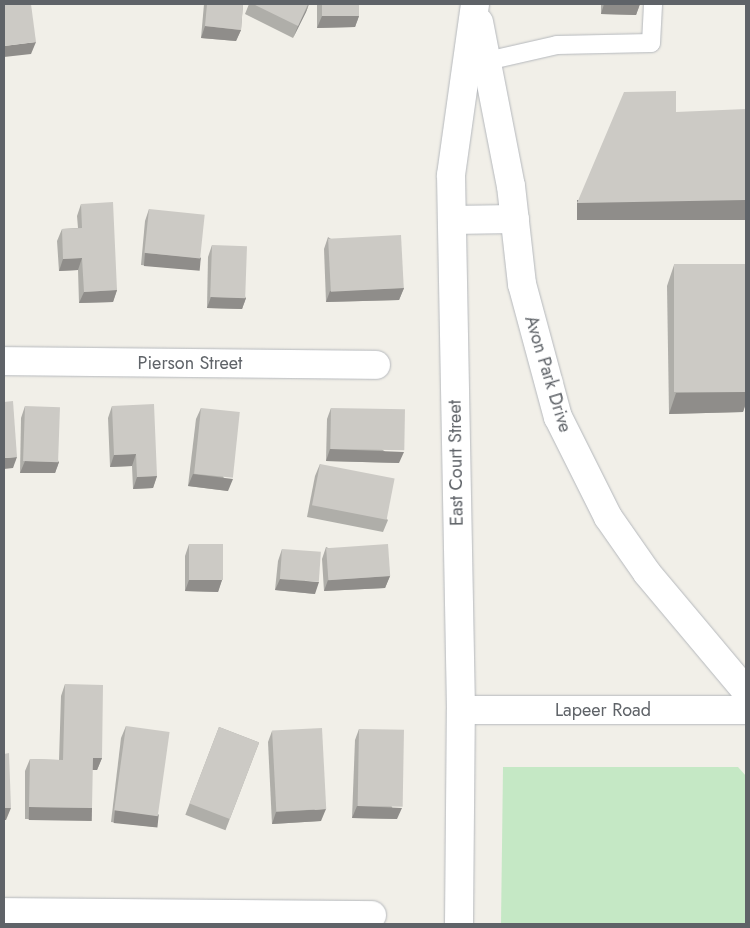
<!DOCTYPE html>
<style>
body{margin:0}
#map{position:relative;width:750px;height:928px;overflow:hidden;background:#f1efe8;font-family:Jost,sans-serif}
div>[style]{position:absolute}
.green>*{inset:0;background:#c5e8c5}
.roads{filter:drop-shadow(0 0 1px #b5b8bc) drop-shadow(0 0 1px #b5b8bc)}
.lane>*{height:18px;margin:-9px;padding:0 9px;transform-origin:9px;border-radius:9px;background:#fff}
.street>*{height:28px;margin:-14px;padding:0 14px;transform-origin:14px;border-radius:14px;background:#fff}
.secondary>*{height:28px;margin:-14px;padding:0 14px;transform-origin:14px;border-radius:14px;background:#fff}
.wall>*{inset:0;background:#afaea9;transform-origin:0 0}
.shaded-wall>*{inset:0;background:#8f8d8a;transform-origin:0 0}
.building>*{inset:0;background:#cccac5;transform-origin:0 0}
span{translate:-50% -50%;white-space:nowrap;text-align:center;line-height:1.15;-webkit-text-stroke:5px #fff;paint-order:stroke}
.street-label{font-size:18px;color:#5f6368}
.frame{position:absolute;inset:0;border:5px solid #5f6368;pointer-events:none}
</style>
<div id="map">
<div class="green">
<i style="clip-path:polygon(503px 767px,738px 767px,746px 776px,746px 924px,501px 924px)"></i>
</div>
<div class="roads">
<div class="lane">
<i style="left:487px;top:61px;width:72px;rotate:-12.9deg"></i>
<i style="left:557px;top:45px;width:94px;rotate:-1.2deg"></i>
<i style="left:651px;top:43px;width:39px;rotate:-87deg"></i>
</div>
<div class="street">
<i style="left:4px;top:361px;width:372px;rotate:0.6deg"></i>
<i style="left:4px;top:912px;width:368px;rotate:0.5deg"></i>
</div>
<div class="secondary">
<i style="left:479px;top:22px;width:167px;rotate:79deg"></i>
<i style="left:511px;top:186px;width:99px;rotate:83.6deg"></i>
<i style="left:522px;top:284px;width:138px;rotate:74.9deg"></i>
<i style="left:558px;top:417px;width:112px;rotate:63.4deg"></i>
<i style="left:608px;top:517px;width:68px;rotate:55.1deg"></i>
<i style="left:647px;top:573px;width:154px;rotate:50deg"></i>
<i style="left:452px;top:220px;width:63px;rotate:-0.9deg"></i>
<i style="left:461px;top:710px;width:285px"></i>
<i style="left:459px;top:924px;width:214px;rotate:-89.5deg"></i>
<i style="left:461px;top:710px;width:535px;rotate:-91.07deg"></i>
<i style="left:451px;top:175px;width:173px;rotate:-82deg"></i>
</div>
</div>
<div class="wall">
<i style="clip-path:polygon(204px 4px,243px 4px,241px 30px,236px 41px,201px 38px)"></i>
<i style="clip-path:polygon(249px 4px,309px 4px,306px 12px,293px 38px,245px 14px)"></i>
<i style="clip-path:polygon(317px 4px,359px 4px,359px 16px,355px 27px,317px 28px)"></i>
<i style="clip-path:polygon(601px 4px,640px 4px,636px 15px,601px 14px)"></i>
<i style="clip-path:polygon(81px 204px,117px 290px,113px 302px,79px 303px,78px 270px,59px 271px,57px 241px,62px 229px,78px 228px,77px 216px)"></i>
<i style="clip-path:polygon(149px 209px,201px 258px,197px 270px,141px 265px,145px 221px)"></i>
<i style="clip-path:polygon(328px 237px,404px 288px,399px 300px,326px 302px,324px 249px)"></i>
<i style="clip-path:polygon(212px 245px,246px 298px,242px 309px,207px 308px,208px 257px)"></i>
<i style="clip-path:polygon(746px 264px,746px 403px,743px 412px,669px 414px,667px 286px,674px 265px)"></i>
<i style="clip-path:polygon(25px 406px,59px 462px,55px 473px,20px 473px,21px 418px)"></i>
<i style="clip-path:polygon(112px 406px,157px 476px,153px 488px,133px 489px,132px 466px,110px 467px,108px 418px)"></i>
<i style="clip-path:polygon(201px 408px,228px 491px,188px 486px,196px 419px)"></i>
<i style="clip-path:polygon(331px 408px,399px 463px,326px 461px,327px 419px)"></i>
<i style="clip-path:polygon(320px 464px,388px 520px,383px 532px,307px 517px,315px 476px)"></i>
<i style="clip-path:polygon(189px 544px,222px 580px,218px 592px,185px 591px,185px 556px)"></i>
<i style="clip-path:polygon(326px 547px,390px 576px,385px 588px,324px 591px,322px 559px)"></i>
<i style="clip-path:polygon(282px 549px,315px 594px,275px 590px,278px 561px)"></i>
<i style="clip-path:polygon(65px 684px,102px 758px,97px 770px,92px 770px,87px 820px,25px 819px,25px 771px,30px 759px,59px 760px,61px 696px)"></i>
<i style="clip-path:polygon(126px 726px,155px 827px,111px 822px,121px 738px)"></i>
<i style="left:219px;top:727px;width:43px;height:94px;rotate:21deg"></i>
<i style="clip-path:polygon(359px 729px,397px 819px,352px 818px,355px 740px)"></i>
<i style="clip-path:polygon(272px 731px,321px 821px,272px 824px,268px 742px)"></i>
</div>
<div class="shaded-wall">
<i style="clip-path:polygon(309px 4px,306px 12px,293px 38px,298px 26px)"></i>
<i style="clip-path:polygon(604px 4px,640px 4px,636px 15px,601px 14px)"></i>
<i style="clip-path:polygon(322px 16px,359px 16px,355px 27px,317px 28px)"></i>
<i style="clip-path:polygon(205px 26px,241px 30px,236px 41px,201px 38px)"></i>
<i style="clip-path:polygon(36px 42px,31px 54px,4px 57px,4px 46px)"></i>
<i style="left:746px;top:200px;width:20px;height:169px;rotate:90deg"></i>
<i style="left:145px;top:253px;width:56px;height:13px;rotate:5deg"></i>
<i style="clip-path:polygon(82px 258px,78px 270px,59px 271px,63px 259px)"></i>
<i style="clip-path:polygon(404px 288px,399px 300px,326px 302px,330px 291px)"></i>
<i style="clip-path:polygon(117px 290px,113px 302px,79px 303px,84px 292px)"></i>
<i style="clip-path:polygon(211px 297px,246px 298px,242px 309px,207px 308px)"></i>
<i style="clip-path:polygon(746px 392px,746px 403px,743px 412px,669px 414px,676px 393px)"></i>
<i style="clip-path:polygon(330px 449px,404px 452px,399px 463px,326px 461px)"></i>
<i style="clip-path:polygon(136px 454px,132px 466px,110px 467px,114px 455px)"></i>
<i style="clip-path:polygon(17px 457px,13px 468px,4px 469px,4px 458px)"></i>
<i style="clip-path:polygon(25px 461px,59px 462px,55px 473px,20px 473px)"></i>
<i style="clip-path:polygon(193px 474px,233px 479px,228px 491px,188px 486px)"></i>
<i style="clip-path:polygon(157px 476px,153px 488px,133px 489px,137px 477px)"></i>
<i style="clip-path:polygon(390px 576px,385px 588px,324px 591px,328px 580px)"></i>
<i style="clip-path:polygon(280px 579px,319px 582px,315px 594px,275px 590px)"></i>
<i style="clip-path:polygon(189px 580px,222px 580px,218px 592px,185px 591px)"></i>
<i style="clip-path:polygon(93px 758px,102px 758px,97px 770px,88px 770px)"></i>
<i style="clip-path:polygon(357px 806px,402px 808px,397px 819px,352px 818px)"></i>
<i style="left:29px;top:807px;width:63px;height:13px;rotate:1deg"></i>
<i style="clip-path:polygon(4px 808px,11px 808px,6px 820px,4px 820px)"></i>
<i style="clip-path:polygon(326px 809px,321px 821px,272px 824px,276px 812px)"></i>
<i style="left:115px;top:810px;width:44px;height:13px;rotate:6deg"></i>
</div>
<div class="building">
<i style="clip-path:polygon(4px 4px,31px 4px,36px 42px,4px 46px)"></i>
<i style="clip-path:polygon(207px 4px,243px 4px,241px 30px,205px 26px)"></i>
<i style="clip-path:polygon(253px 4px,308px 4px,298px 26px)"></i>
<i style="left:322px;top:4px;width:37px;height:12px"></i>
<i style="clip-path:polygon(676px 91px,676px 112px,746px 109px,746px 200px,577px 203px,624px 92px)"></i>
<i style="clip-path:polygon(113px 202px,117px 290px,84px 292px,82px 258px,63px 259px,62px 229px,82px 228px,81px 204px)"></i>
<i style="left:149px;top:209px;width:56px;height:44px;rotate:6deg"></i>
<i style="left:401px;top:235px;width:53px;height:73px;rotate:87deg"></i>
<i style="left:212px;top:245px;width:35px;height:52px;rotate:2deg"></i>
<i style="left:746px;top:264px;width:128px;height:72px;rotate:90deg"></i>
<i style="clip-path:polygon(13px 401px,17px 457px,4px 458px,4px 402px)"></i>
<i style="clip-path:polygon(154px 404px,157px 476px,137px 477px,136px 454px,114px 455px,112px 406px)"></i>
<i style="left:25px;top:406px;width:35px;height:55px;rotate:2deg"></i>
<i style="left:201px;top:408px;width:39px;height:66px;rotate:6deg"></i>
<i style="left:331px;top:408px;width:74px;height:41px;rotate:1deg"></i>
<i style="left:320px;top:464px;width:76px;height:42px;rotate:11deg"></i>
<i style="left:189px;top:544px;width:34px;height:36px"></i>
<i style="left:388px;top:544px;width:32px;height:62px;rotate:86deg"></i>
<i style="left:282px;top:549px;width:39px;height:30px;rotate:4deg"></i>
<i style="clip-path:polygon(65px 684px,103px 685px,102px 758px,93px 758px,92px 808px,29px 807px,30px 759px,63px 760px)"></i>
<i style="left:126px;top:726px;width:44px;height:85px;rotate:8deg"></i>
<i style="left:219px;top:727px;width:43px;height:82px;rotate:21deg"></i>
<i style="left:322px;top:728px;width:81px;height:50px;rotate:87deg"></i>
<i style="left:359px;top:729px;width:45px;height:77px;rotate:1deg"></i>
<i style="clip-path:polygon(9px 753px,11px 808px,4px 808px,4px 754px)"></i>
</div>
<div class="street-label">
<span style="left:190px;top:363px">Pierson Street</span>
<span style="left:548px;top:374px;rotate:73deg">Avon Park Drive</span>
<span style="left:456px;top:463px;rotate:-91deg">East Court Street</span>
<span style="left:603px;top:710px">Lapeer Road</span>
</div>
<div class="frame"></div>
</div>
